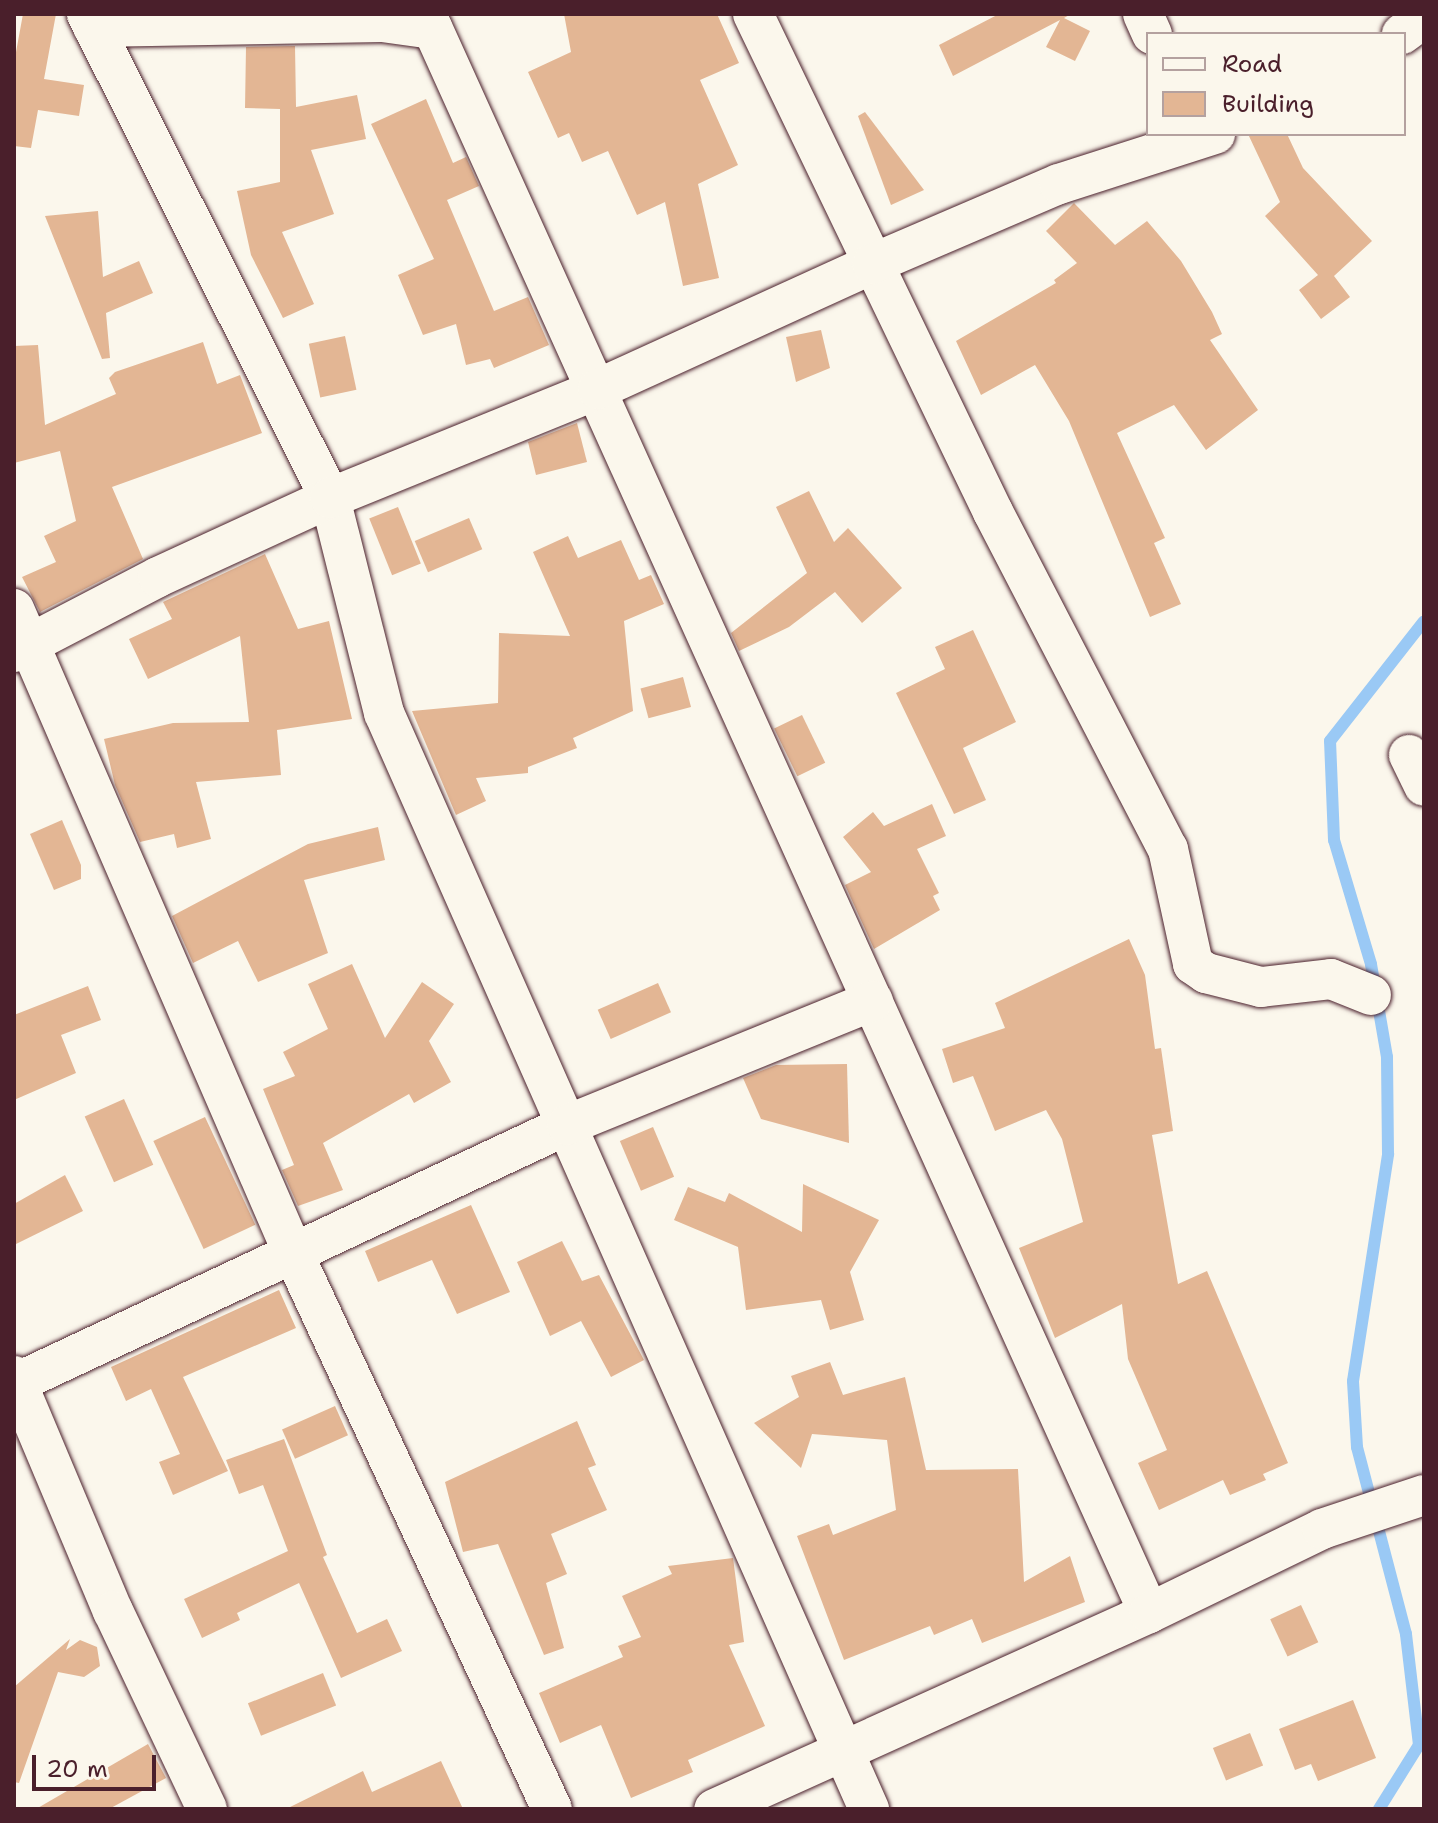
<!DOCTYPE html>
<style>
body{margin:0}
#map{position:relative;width:1438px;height:1823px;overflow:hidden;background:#fbf7ec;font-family:"Shantell Sans",sans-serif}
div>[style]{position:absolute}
.stream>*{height:12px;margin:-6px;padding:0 6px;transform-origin:6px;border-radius:6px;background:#9ac9f5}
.building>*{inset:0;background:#e3b694;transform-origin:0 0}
.roads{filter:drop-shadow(0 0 2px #4a1f2b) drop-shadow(0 0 2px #4a1f2b)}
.street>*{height:40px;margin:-20px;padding:0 20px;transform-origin:20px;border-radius:20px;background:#fbf7ec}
span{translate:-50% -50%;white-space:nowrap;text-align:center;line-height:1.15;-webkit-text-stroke:7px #fbf7ec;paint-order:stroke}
.frame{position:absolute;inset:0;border:16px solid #4a1f2b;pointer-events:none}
.legend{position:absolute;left:1146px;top:32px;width:260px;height:104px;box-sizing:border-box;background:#fbf7ec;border:2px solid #b4a19f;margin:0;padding:10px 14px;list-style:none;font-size:24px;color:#4a1f2b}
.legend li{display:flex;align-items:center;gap:16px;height:40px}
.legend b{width:40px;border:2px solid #b4a19f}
.scale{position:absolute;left:32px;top:1755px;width:124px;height:36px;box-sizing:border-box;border:4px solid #4a1f2b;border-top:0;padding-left:10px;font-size:24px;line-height:28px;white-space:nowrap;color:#4a1f2b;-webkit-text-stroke:6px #fbf7ec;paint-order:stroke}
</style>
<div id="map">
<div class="stream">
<i style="left:1379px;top:1809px;width:75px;rotate:-58deg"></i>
<i style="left:1419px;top:1745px;width:112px;rotate:-96.7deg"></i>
<i style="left:1406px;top:1634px;width:193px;rotate:-104.7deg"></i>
<i style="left:1357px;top:1447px;width:66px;rotate:-93.5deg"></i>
<i style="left:1353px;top:1381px;width:230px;rotate:-81.2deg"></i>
<i style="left:1388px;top:1154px;width:97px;rotate:-90.6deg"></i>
<i style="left:1387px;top:1057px;width:94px;rotate:-99.8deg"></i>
<i style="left:1371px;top:964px;width:129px;rotate:-106.6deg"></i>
<i style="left:1334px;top:840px;width:99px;rotate:-92.3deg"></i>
<i style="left:1330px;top:741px;width:152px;rotate:-51.9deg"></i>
</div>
<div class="building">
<i style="clip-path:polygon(23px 14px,56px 14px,44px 79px,84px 85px,79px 116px,38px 110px,31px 148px,14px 146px,14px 63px)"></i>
<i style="clip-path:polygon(564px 14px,717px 14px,739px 63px,700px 80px,738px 165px,698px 184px,719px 278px,683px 286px,665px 202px,637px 215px,608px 151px,582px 162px,569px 133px,558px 138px,528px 72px,571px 52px)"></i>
<i style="clip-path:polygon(999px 14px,1071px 14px,1064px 18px,1090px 31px,1075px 61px,1046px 47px,1060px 20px,953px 76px,939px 45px)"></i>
<i style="clip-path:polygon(295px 46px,296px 107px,357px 95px,366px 139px,311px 150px,334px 214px,282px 232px,314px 304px,283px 318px,251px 255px,237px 191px,280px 182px,280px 109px,245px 108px,246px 47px)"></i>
<i style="clip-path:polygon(426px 99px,453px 163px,466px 157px,479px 186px,447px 200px,494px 311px,528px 297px,549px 345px,494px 368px,490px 359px,466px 365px,456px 324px,423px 335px,398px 275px,434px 259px,371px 124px)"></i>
<i style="clip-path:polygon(865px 112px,924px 190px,891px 205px,858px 116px)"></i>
<i style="clip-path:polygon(1248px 134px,1287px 134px,1303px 168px,1372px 241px,1334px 276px,1350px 297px,1321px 319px,1299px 290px,1318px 275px,1265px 216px,1280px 202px)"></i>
<i style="clip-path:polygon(1074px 203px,1115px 245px,1147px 221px,1181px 261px,1212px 312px,1222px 334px,1210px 340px,1258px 410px,1206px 450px,1174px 405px,1117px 433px,1165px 538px,1154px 543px,1181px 604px,1150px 617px,1069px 421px,1035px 365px,981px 395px,956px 341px,1056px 283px,1054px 280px,1077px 263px,1046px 231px)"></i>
<i style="clip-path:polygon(98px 211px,103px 277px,139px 261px,153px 293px,106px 313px,110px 358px,102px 359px,45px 216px)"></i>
<i style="clip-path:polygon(821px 330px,830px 368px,796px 382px,786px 337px)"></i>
<i style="left:345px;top:336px;width:55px;height:37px;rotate:78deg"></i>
<i style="clip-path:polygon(203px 342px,217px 384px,240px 375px,262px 433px,112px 487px,143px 559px,40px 612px,22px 577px,56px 562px,44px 536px,76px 521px,60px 451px,14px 463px,14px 346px,38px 345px,45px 425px,116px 394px,109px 378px,115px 372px)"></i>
<i style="clip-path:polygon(577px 423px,587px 462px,536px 475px,528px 442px)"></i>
<i style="clip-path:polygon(809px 491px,834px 542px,848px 528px,902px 588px,862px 623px,835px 592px,789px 627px,739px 651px,731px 633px,807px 573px,776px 507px)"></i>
<i style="left:398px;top:507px;width:61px;height:31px;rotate:68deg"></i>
<i style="left:469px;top:518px;width:34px;height:59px;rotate:67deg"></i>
<i style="clip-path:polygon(568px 536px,578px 558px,621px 540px,639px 580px,651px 575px,664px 604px,624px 621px,633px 711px,573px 738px,577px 748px,528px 767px,528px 773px,476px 778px,486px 801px,456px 815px,412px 711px,498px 703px,499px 633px,570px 636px,533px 552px)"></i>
<i style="clip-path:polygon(265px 554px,298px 629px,329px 621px,352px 719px,277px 730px,281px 775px,196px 782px,211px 839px,177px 848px,174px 834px,140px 842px,115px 785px,104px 739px,173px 723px,249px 722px,240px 636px,148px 679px,129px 639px,172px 619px,163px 602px)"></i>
<i style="clip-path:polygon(973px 630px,1016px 722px,963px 748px,986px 800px,954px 814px,896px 693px,945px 669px,935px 647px)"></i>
<i style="left:683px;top:677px;width:31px;height:44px;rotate:75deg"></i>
<i style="left:802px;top:715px;width:53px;height:31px;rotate:64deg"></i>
<i style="clip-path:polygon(932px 804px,946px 836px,917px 849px,939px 893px,933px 896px,940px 910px,874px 949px,845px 885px,871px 872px,843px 837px,873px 812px,884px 826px)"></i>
<i style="clip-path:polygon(62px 820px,81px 865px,81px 879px,54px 890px,30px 834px)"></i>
<i style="clip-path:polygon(378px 827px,385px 860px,304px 880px,328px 953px,258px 982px,238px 941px,193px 963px,172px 916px,308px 844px)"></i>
<i style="clip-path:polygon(1129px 939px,1145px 975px,1155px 1049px,1161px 1048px,1173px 1131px,1152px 1135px,1178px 1284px,1207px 1271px,1288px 1463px,1263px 1474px,1266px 1480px,1230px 1495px,1223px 1480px,1159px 1510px,1138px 1463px,1167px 1450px,1128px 1359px,1122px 1304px,1055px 1338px,1019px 1248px,1083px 1222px,1062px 1139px,1046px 1110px,995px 1131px,973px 1076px,953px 1083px,942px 1049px,1005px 1028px,995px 1003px)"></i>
<i style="clip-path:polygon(352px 964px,385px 1038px,422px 982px,454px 1004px,429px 1041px,451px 1082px,414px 1103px,409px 1094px,323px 1143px,343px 1190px,298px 1206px,282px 1170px,294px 1165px,263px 1089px,295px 1076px,283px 1052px,328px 1029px,308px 984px)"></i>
<i style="left:658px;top:983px;width:32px;height:66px;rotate:66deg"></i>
<i style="clip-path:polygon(88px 986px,101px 1020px,61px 1035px,76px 1073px,14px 1100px,14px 1015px)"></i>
<i style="clip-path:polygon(847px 1064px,849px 1143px,761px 1119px,743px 1078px,776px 1065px)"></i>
<i style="left:124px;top:1099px;width:72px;height:43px;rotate:66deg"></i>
<i style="left:205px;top:1117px;width:119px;height:57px;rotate:65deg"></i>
<i style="left:653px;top:1127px;width:54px;height:36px;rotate:67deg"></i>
<i style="clip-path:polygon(65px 1175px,83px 1211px,14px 1245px,14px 1204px)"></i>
<i style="clip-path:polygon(803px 1184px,879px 1220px,850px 1272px,864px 1320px,830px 1330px,821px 1300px,746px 1310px,738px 1247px,674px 1220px,688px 1187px,725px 1202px,729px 1193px,802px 1232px)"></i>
<i style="clip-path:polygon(471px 1205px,510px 1292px,457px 1314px,432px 1260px,378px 1282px,365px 1251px)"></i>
<i style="clip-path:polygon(562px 1241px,582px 1281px,599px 1275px,644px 1360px,611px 1377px,581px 1321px,550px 1336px,517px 1262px)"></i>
<i style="clip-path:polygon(279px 1290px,296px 1328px,183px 1377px,228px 1471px,173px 1495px,159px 1462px,180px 1454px,151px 1389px,126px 1401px,111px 1367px)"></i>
<i style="clip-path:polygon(830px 1362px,843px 1395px,905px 1377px,926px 1470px,1018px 1469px,1024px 1582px,1070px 1556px,1085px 1602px,982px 1643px,972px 1619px,934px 1635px,930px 1626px,844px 1660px,797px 1536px,829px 1524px,833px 1535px,896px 1510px,887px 1440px,812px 1434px,801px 1468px,754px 1423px,799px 1397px,791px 1376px)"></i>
<i style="left:335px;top:1406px;width:32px;height:58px;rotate:66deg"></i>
<i style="clip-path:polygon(577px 1421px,596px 1465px,588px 1468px,607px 1510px,551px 1534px,567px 1574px,546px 1583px,564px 1648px,544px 1655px,498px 1544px,463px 1552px,445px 1482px)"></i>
<i style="clip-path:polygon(284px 1439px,327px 1555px,323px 1557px,357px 1633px,387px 1619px,402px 1651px,341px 1678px,299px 1583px,237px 1613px,240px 1620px,202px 1638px,184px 1599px,288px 1551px,263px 1485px,239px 1494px,226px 1460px)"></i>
<i style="clip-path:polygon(733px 1558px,744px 1642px,729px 1645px,765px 1726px,688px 1760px,693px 1772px,631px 1798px,601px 1725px,560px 1743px,539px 1693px,623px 1657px,618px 1646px,641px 1637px,622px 1596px,672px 1574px,668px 1566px)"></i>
<i style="left:1301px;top:1605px;width:41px;height:34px;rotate:65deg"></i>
<i style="clip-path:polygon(70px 1639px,66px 1650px,80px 1640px,97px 1647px,100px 1666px,84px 1677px,58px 1672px,19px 1783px,14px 1782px,14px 1687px)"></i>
<i style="left:323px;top:1673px;width:35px;height:81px;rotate:68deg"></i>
<i style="clip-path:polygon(1353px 1700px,1376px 1758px,1318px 1781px,1311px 1764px,1295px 1770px,1279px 1729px)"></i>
<i style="left:1250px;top:1733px;width:35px;height:40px;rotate:68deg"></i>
<i style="clip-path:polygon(148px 1744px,166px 1778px,109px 1809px,36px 1809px)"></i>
<i style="clip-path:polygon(441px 1761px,463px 1809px,286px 1809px,363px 1771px,372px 1792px)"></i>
</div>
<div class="roads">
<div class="street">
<i style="left:87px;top:14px;width:542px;rotate:63.34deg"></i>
<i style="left:330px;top:498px;width:222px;rotate:75.9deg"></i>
<i style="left:384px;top:713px;width:1199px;rotate:66.13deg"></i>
<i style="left:426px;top:14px;width:1755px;rotate:65.67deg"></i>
<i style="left:1149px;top:1613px;width:477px;rotate:155.7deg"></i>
<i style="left:753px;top:14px;width:553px;rotate:64.27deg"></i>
<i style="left:993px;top:512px;width:380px;rotate:62.6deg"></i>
<i style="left:1168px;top:849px;width:118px;rotate:77.7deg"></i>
<i style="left:1193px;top:964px;width:16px;rotate:35deg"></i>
<i style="left:1206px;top:973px;width:57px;rotate:14.3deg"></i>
<i style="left:1261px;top:987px;width:70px;rotate:-6.5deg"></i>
<i style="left:1331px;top:979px;width:43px;rotate:21.8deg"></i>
<i style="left:1143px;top:14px;width:22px;rotate:66deg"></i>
<i style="left:93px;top:27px;width:289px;rotate:-1deg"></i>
<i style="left:382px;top:22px;width:51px;rotate:7.8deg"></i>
<i style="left:1402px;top:34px;width:27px;rotate:-36deg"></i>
<i style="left:14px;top:609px;width:704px;rotate:66.57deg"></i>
<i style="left:294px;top:1255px;width:611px;rotate:65.03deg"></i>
<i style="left:14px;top:652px;width:162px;rotate:-27.5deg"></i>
<i style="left:158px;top:577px;width:189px;rotate:-24.7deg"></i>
<i style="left:330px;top:498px;width:289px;rotate:-22.1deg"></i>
<i style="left:598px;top:389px;width:301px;rotate:-24.5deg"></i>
<i style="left:872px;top:264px;width:203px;rotate:-23.2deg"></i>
<i style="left:1059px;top:184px;width:164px;rotate:-17.8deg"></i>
<i style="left:1409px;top:755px;width:34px;rotate:64deg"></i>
<i style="left:14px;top:1376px;width:255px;rotate:67.2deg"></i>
<i style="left:113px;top:1611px;width:219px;rotate:64.6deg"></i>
<i style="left:14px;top:1384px;width:611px;rotate:-25.1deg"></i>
<i style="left:567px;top:1125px;width:330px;rotate:-22.1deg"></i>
<i style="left:1149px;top:1613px;width:192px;rotate:-25.9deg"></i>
<i style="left:1322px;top:1529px;width:108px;rotate:-18.4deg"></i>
</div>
</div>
<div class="frame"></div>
<ul class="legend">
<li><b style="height:10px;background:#fbf7ec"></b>Road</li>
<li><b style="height:22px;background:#e3b694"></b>Building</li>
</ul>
<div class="scale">20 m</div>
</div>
